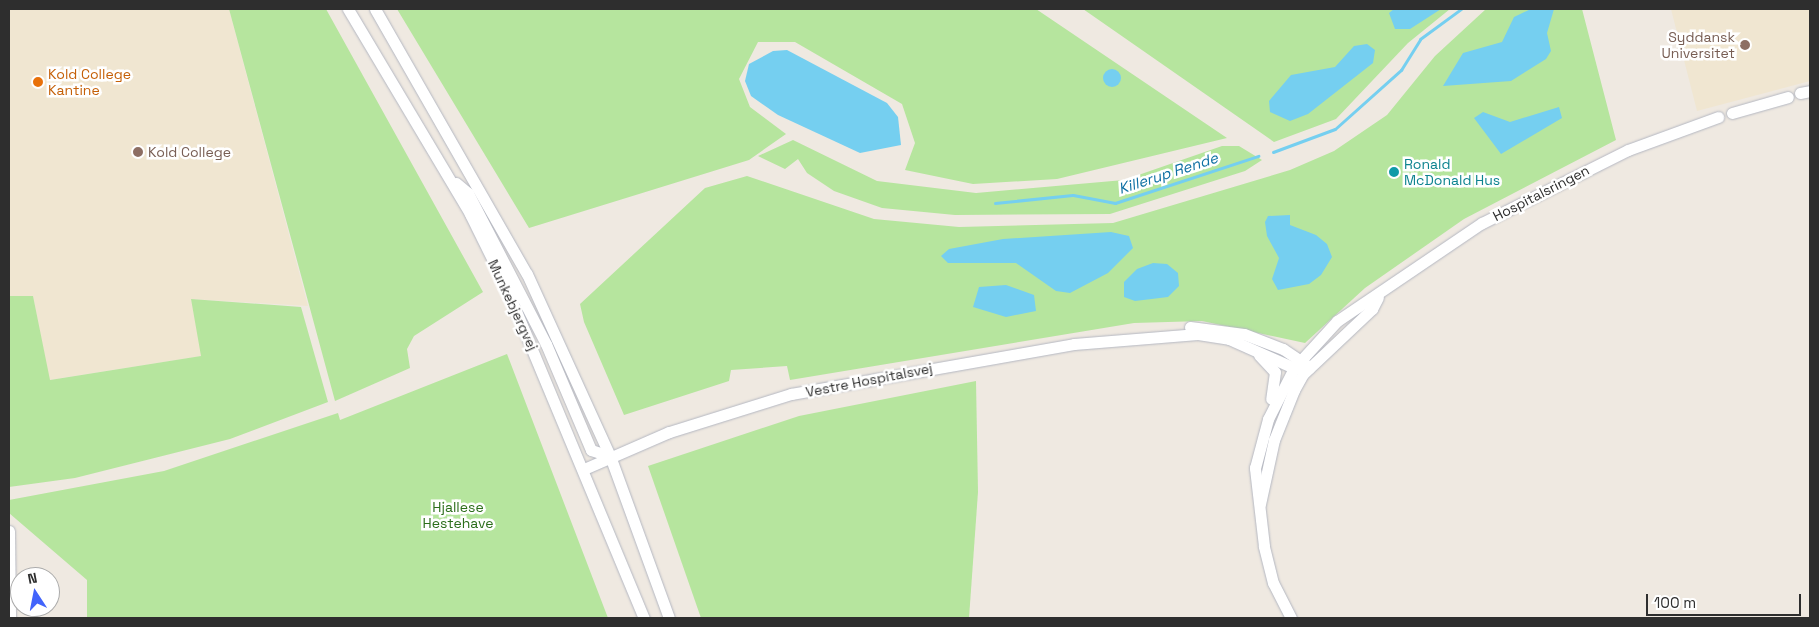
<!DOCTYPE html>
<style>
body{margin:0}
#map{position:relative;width:1819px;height:627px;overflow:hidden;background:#efe9e1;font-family:"Space Grotesk",sans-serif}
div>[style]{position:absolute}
.education>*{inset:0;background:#f0e6d1}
.green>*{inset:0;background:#b6e59e}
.water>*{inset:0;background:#75cff0}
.round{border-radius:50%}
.stream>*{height:3px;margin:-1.5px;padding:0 1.5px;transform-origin:1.5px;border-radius:1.5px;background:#75cff0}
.roads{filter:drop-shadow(0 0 1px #b4b7c1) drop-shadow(0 0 1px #b4b7c1)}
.minor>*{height:11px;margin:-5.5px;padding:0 5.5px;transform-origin:5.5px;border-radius:5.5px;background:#fff}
.dots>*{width:14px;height:14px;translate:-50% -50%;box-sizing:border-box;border:2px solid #fff;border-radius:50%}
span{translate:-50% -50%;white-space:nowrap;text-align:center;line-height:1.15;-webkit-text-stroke:5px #fff;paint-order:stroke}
.education-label{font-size:14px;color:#785e54}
.right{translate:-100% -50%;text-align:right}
.left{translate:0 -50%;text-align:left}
.food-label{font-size:14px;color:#c56008}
.culture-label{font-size:14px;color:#0d838f}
.street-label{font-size:14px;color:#2e2e2e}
.park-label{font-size:14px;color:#2c6e1b}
.water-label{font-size:15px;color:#0d6fa3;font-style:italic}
.frame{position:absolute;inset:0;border:10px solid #2e2e2e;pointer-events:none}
.north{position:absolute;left:10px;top:567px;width:50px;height:50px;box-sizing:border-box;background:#fff;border:1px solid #ababab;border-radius:50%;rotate:349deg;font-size:14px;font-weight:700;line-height:20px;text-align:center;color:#2e2e2e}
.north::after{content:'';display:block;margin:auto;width:18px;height:22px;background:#4264fb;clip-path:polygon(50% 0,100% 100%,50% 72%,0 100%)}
.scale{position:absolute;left:1646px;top:594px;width:155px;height:22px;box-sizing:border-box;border:2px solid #2e2e2e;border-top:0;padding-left:6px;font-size:15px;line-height:18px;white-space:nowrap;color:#2e2e2e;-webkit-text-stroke:4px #fff;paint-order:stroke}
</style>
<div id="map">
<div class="education">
<i style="clip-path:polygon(9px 9px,229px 9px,308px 306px,191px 299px,202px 356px,49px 380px,33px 296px,9px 296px)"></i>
<i style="clip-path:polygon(1671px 9px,1810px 9px,1810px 81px,1697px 111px)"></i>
</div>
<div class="green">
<i style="clip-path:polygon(229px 9px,326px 9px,483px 292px,414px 336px,407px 349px,410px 368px,335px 401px)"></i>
<i style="clip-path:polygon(397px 9px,1036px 9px,1227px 138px,1057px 179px,973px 184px,905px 170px,915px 143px,902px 104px,795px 42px,758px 42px,739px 79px,750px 107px,786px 134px,749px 160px,529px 228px)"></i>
<i style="clip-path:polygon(1083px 9px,1450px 9px,1408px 43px,1336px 119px,1274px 142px)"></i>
<i style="clip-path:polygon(1486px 9px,1582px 9px,1616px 140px,1464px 219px,1365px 288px,1305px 343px,1202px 321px,1134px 323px,790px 380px,787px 366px,731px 370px,729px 381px,624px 415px,584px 322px,580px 304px,705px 188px,747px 176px,874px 219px,959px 227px,1113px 223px,1290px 170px,1334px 151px,1387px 115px,1435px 56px)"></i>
<i style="clip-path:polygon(793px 140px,877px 181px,976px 193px,1124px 180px,1222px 146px,1239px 146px,1262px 160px,1245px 171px,1110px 214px,955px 215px,882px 208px,834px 191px,807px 173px,798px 159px,785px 169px,758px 156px)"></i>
<i style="clip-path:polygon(9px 296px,33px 296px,50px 380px,201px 356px,191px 299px,301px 307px,328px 402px,230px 439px,75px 478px,9px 487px)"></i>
<i style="clip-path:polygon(507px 354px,608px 618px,87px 618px,87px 580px,9px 513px,9px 500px,164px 471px,338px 413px,340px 420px)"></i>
<i style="clip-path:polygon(976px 381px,978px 492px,969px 618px,701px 618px,648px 466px,799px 416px)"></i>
</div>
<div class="water">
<i style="clip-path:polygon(1394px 9px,1441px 9px,1410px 29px,1395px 29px,1389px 13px)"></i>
<i style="clip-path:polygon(1531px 9px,1554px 9px,1547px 33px,1551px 51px,1546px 59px,1511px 81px,1443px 86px,1463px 53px,1502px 42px,1514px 17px)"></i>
<i style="clip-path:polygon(1367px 44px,1375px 50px,1373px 63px,1308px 114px,1290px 121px,1270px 112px,1269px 101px,1291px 75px,1335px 67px,1354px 46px)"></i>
<i style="clip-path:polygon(787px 50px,887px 103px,898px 117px,901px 145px,860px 153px,778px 115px,751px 96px,745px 81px,749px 64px,773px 51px)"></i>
<i class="round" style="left:1103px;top:69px;width:18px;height:18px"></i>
<i style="clip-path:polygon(1559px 107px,1562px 118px,1501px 154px,1474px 118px,1483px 112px,1510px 122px)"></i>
<i style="clip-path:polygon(1290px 215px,1290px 225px,1316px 235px,1327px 244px,1332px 257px,1321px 275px,1309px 284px,1278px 290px,1272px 279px,1279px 258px,1267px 236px,1265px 222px,1268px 216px)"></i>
<i style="clip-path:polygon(1111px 232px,1129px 236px,1133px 248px,1108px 273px,1070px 293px,1056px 291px,1016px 263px,948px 263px,941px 256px,949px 249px,1003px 239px)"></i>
<i style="clip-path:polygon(1153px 263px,1167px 264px,1178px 273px,1179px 286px,1168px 297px,1135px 301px,1124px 297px,1124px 282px,1137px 269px)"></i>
<i style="clip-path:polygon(1006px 285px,1034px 295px,1036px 311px,1006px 317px,973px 307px,979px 287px)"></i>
</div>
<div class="stream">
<i style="left:1273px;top:152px;width:66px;rotate:-20.4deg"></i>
<i style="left:1335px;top:129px;width:89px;rotate:-41.8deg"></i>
<i style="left:1401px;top:70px;width:36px;rotate:-58deg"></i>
<i style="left:1420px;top:39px;width:51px;rotate:-36.2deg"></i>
<i style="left:995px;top:203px;width:78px;rotate:-5.9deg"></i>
<i style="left:1073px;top:195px;width:43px;rotate:10.8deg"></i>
<i style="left:1115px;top:203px;width:151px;rotate:-18.2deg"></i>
</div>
<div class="roads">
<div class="minor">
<i style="left:348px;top:9px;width:239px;rotate:59.2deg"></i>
<i style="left:470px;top:214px;width:81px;rotate:63.7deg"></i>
<i style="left:506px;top:287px;width:359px;rotate:67.4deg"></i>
<i style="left:375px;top:9px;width:305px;rotate:60.2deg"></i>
<i style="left:527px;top:274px;width:200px;rotate:65.5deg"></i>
<i style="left:610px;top:456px;width:172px;rotate:70deg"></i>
<i style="left:1800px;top:93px;width:10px;rotate:-11deg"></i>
<i style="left:1732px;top:113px;width:58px;rotate:-15.9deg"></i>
<i style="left:456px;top:183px;width:16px;rotate:40deg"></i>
<i style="left:468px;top:193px;width:170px;rotate:62.7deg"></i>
<i style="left:546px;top:344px;width:115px;rotate:67deg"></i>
<i style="left:591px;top:450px;width:20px;rotate:18deg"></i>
<i style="left:1190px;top:327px;width:54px;rotate:7.4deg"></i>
<i style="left:1244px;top:334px;width:42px;rotate:21deg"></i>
<i style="left:1283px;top:349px;width:27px;rotate:34deg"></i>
<i style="left:1259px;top:355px;width:23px;rotate:47deg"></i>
<i style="left:1275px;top:372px;width:27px;rotate:98deg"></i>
<i style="left:584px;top:469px;width:93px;rotate:-23.5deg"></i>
<i style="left:669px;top:432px;width:128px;rotate:-17.3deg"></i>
<i style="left:791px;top:394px;width:287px;rotate:-10deg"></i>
<i style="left:1074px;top:344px;width:124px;rotate:-4.6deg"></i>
<i style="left:1198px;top:334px;width:31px;rotate:9deg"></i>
<i style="left:1229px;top:339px;width:71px;rotate:24deg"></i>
<i style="left:1294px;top:368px;width:15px"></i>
<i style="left:1260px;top:504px;width:66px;rotate:-77.7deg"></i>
<i style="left:1274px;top:440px;width:54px;rotate:-68.2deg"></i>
<i style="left:1294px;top:390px;width:18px;rotate:-61deg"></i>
<i style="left:1303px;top:374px;width:95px;rotate:-43.3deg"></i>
<i style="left:1372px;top:309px;width:13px;rotate:-63deg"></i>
<i style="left:9px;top:531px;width:87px;rotate:89.3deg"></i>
<i style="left:1291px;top:618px;width:39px;rotate:-117deg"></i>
<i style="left:1273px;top:583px;width:38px;rotate:-104deg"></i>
<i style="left:1264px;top:546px;width:79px;rotate:-96.6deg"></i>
<i style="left:1255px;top:468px;width:51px;rotate:-75.1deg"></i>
<i style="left:1268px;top:419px;width:57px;rotate:-63deg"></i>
<i style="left:1294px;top:368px;width:64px;rotate:-47.5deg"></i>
<i style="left:1337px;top:321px;width:175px;rotate:-34.1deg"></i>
<i style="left:1482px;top:223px;width:163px;rotate:-26.6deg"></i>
<i style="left:1628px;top:150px;width:96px;rotate:-20.1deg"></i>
</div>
</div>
<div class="dots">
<i style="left:1745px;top:45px;background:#8d6e63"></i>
<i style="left:38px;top:82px;background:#e8710a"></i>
<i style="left:138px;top:152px;background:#8d6e63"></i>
<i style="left:1394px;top:172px;background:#0f9aa8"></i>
</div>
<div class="education-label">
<span class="right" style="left:1735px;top:45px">Syddansk<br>Universitet</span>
<span class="left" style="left:148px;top:152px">Kold College</span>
</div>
<div class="food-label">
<span class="left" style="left:48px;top:82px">Kold College<br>Kantine</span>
</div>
<div class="culture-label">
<span class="left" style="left:1404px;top:172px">Ronald<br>McDonald Hus</span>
</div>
<div class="street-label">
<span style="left:1541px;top:193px;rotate:-27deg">Hospitalsringen</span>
<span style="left:513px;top:305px;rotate:65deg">Munkebjergvej</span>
<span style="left:869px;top:380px;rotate:-11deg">Vestre Hospitalsvej</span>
</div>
<div class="park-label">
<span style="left:458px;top:515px">Hjallese<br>Hestehave</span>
</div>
<div class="water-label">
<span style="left:1168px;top:173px;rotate:-18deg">Killerup Rende</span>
</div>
<div class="frame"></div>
<div class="north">N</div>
<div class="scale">100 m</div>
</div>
